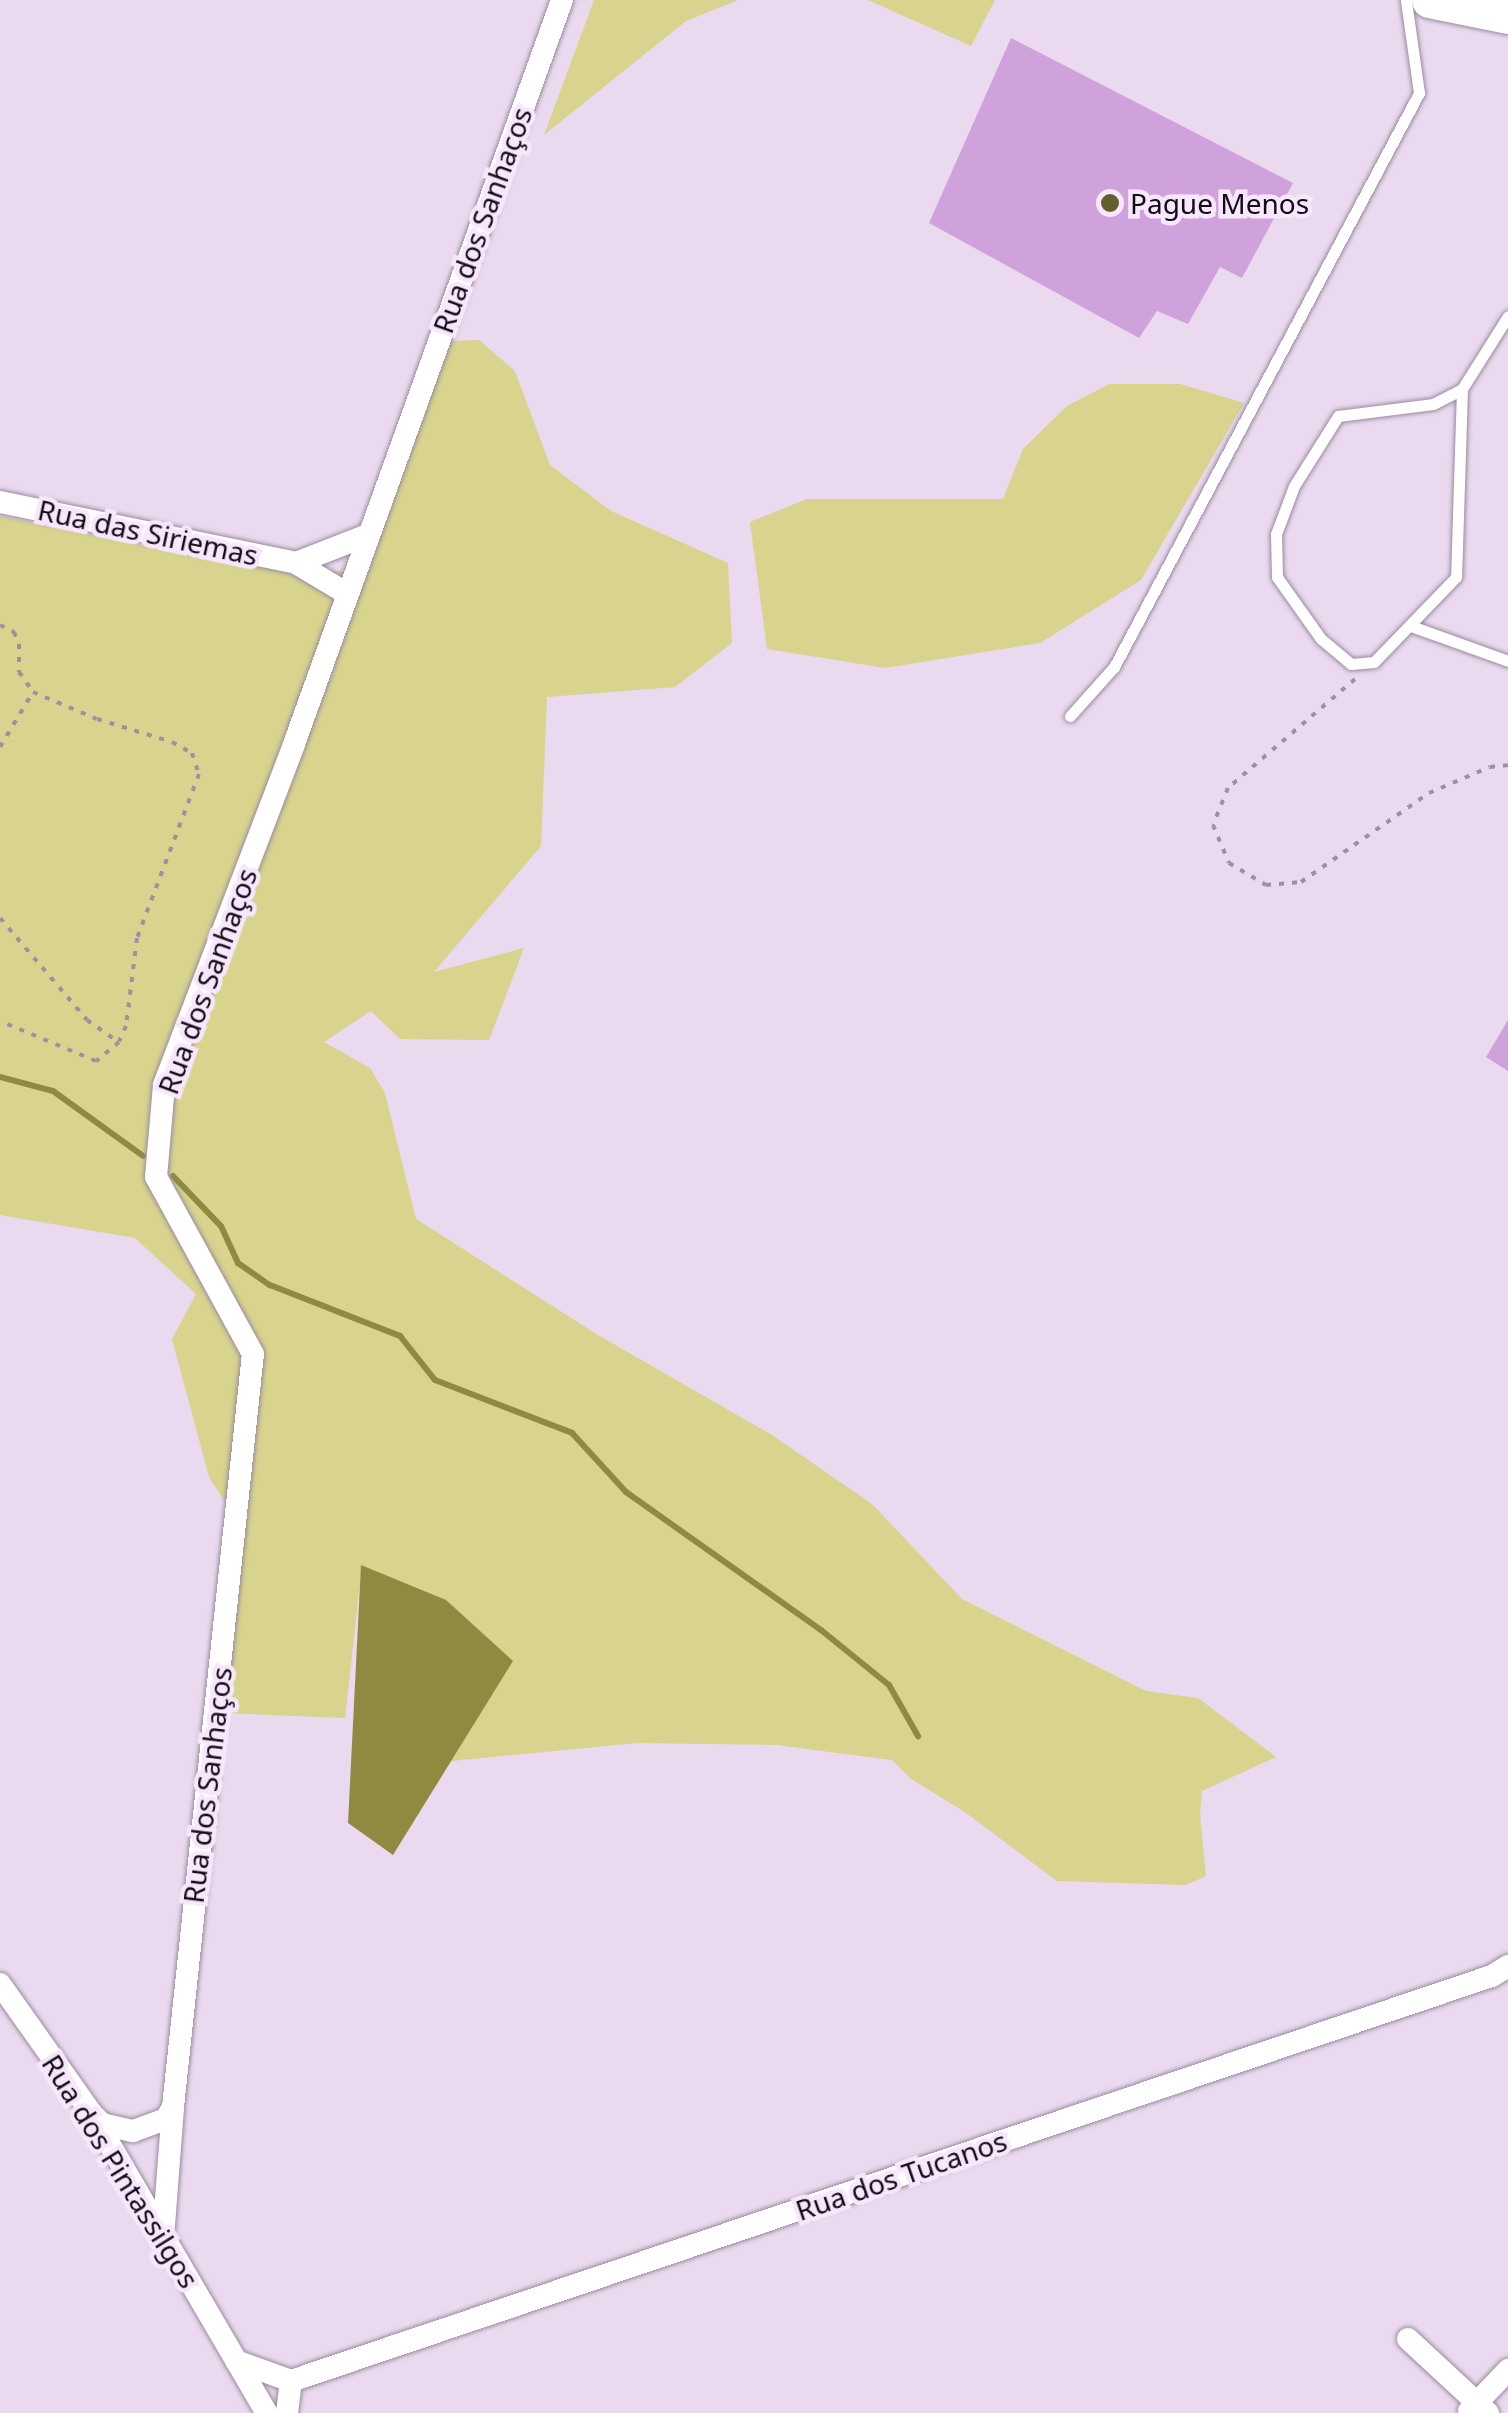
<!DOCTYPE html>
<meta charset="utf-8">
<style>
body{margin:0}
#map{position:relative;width:1508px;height:2413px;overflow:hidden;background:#ead9ef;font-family:"Noto Sans",sans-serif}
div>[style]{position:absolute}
.green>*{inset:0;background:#d8d38d}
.water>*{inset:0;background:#908a41}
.stream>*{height:6px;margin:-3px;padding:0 3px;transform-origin:3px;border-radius:3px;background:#908a41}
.building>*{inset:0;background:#d0a2db}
.path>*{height:4px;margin-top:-2px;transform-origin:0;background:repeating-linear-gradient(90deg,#9d90a1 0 5px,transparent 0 13px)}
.roads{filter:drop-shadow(0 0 2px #9b8b9f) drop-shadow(0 0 2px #9b8b9f)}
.service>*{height:11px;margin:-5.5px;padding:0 5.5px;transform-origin:5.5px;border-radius:5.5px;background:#fff}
.minor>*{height:22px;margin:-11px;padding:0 11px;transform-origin:11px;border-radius:11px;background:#fff}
.primary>*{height:35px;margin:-17.5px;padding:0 17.5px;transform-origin:17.5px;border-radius:17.5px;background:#fff}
.dots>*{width:28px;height:28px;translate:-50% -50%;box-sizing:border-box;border:5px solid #f7e6fc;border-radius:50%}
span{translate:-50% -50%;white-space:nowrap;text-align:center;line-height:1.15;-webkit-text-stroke:9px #f7e6fc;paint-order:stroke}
.poi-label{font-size:28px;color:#120c14}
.left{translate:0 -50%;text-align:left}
.street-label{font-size:28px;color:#120c14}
</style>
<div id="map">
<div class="green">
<i style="clip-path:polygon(594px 0,738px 0,686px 21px,544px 135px)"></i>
<i style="clip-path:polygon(868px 0,995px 0,971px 46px)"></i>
<i style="clip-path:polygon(479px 340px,515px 371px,550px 465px,611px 511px,728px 563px,732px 643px,675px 687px,547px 697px,541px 846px,434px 972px,524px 948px,489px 1040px,400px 1039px,371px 1011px,324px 1042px,370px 1068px,385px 1093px,416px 1219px,598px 1335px,772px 1435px,872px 1504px,962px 1599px,1146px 1691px,1198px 1698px,1276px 1757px,1202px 1791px,1200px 1814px,1206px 1876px,1186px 1885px,1057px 1881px,965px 1812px,911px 1779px,892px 1760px,776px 1745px,637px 1743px,451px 1761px,512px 1660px,362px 1566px,345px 1718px,223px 1713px,243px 1530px,209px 1477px,172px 1339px,196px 1294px,135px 1238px,0 1215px,0 516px,203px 558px,286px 571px,344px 571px,377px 527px,451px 341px)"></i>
<i style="clip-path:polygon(1109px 384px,1180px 384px,1244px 403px,1141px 580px,1040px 643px,885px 668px,767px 649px,750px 522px,807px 499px,1003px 499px,1023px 449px,1067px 406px)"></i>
</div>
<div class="water">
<i style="clip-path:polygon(361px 1565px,446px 1600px,513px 1661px,393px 1855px,348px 1823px)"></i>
</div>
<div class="stream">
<i style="left:0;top:1077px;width:55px;rotate:14.8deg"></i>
<i style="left:53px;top:1091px;width:111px;rotate:35.8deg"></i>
<i style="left:173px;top:1176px;width:69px;rotate:46.2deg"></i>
<i style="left:221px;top:1226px;width:41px;rotate:65.3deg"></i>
<i style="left:238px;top:1263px;width:39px;rotate:35deg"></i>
<i style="left:270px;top:1285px;width:140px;rotate:21.4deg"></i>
<i style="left:400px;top:1336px;width:56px;rotate:51.5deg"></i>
<i style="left:435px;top:1380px;width:147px;rotate:21.1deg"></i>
<i style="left:572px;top:1433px;width:80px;rotate:47.5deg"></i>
<i style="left:626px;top:1492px;width:239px;rotate:35.3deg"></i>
<i style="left:821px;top:1630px;width:87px;rotate:39deg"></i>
<i style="left:889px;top:1685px;width:59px;rotate:60.4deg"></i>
</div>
<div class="building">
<i style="clip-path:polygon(1011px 38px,1293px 183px,1242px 278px,1220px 267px,1188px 324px,1157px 311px,1139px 338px,929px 223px)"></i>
<i style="clip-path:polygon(1508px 1020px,1508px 1071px,1486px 1057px)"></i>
</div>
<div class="path">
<i style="left:0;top:625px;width:16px;rotate:27deg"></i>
<i style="left:14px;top:632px;width:13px;rotate:67deg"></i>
<i style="left:19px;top:644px;width:28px;rotate:90deg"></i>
<i style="left:19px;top:672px;width:24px;rotate:55deg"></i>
<i style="left:33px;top:692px;width:69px;rotate:22.9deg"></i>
<i style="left:97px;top:719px;width:78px;rotate:17deg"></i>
<i style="left:172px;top:742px;width:23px;rotate:29deg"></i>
<i style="left:192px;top:753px;width:22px;rotate:72deg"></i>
<i style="left:199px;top:774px;width:175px;rotate:110.7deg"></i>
<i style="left:137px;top:938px;width:89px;rotate:97.1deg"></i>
<i style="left:126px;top:1026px;width:17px;rotate:114deg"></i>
<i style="left:119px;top:1042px;width:30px;rotate:140deg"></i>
<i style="left:96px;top:1061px;width:104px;rotate:-157.4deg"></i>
<i style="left:1355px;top:679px;width:167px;rotate:139.4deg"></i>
<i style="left:1228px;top:788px;width:40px;rotate:112deg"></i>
<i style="left:1213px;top:825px;width:41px;rotate:67.2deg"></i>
<i style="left:1229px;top:863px;width:43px;rotate:30.7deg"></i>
<i style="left:1266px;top:885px;width:35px;rotate:-5deg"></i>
<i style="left:1301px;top:882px;width:156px;rotate:-34.8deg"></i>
<i style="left:1429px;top:793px;width:66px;rotate:-23.1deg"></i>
<i style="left:1490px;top:767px;width:18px;rotate:-6deg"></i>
<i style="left:0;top:747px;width:64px;rotate:-59deg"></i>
<i style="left:0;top:918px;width:134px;rotate:49.5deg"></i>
<i style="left:87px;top:1020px;width:39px;rotate:35deg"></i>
</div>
<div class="roads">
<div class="service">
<i style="left:1462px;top:389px;width:188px;rotate:91.8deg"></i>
<i style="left:1456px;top:577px;width:118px;rotate:134deg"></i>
<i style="left:1374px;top:662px;width:23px;rotate:175deg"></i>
<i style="left:1351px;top:664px;width:39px;rotate:-140deg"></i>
<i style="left:1321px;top:639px;width:76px;rotate:-125.4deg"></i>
<i style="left:1277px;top:577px;width:43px;rotate:-91.3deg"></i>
<i style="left:1276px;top:534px;width:51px;rotate:-69.4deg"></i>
<i style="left:1294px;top:486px;width:83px;rotate:-57.8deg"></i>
<i style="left:1338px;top:416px;width:96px;rotate:-7.2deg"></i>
<i style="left:1433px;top:404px;width:33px;rotate:-27deg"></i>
<i style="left:1462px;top:389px;width:86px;rotate:-57.8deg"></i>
<i style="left:1411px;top:626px;width:103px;rotate:19.8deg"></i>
<i style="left:1070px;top:716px;width:66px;rotate:-48.1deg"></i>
<i style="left:1114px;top:667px;width:650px;rotate:-62.02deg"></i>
<i style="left:1419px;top:93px;width:94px;rotate:-98deg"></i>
</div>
<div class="minor">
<i style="left:0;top:502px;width:302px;rotate:11.6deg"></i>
<i style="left:296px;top:563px;width:58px;rotate:31deg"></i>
<i style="left:296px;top:563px;width:77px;rotate:-21.3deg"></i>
<i style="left:0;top:1984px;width:159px;rotate:54.7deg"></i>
<i style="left:92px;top:2114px;width:346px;rotate:59.7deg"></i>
<i style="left:92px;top:2114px;width:14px;rotate:45deg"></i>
<i style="left:102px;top:2124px;width:32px;rotate:13deg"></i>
<i style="left:133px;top:2131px;width:35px;rotate:-20deg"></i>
<i style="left:166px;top:2119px;width:14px;rotate:-60deg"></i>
<i style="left:173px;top:2107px;width:757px;rotate:-83.94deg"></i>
<i style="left:253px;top:1354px;width:202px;rotate:-118.7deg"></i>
<i style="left:156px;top:1177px;width:92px;rotate:-85deg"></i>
<i style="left:164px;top:1085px;width:365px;rotate:-69.1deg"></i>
<i style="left:294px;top:744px;width:791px;rotate:-70.19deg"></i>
<i style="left:163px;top:2238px;width:131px;rotate:-85.6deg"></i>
<i style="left:1408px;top:2339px;width:109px;rotate:42.8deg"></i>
<i style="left:236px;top:2361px;width:59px;rotate:20deg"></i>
<i style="left:291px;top:2381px;width:1267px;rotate:-18.64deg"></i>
<i style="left:1492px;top:1976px;width:19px;rotate:-32deg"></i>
<i style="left:1469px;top:2411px;width:57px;rotate:-46.4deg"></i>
<i style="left:287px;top:2413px;width:32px;rotate:-83deg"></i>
</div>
<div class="primary">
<i style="left:1429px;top:0;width:81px;rotate:11.4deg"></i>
</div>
</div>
<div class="dots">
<i style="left:1110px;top:203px;background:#635f2b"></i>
</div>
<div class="poi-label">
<span class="left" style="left:1130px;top:203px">Pague Menos</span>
</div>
<div class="street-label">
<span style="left:482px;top:220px;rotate:-70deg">Rua dos Sanhaços</span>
<span style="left:148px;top:532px;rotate:12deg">Rua das Siriemas</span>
<span style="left:207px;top:981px;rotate:-70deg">Rua dos Sanhaços</span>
<span style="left:207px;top:1785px;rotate:-83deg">Rua dos Sanhaços</span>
<span style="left:121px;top:2171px;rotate:58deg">Rua dos Pintassilgos</span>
<span style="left:901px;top:2175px;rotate:-19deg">Rua dos Tucanos</span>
</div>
</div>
